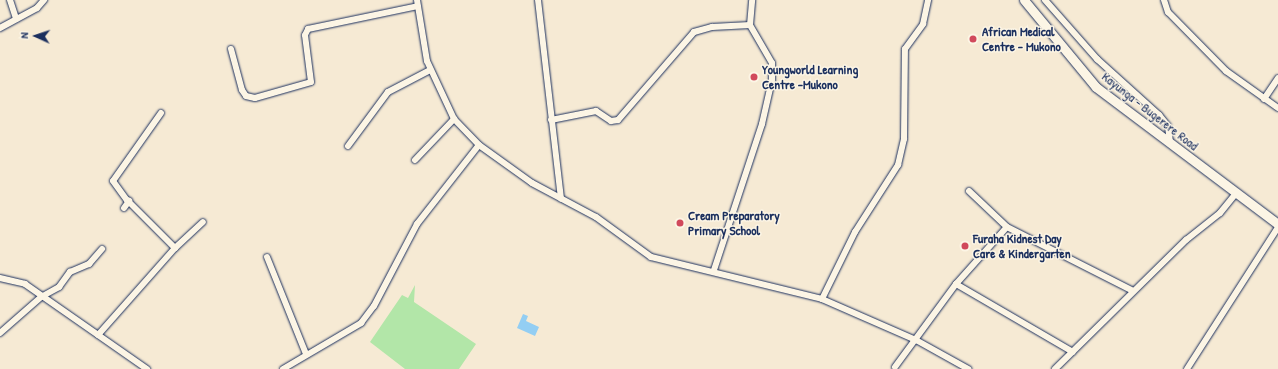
<!DOCTYPE html>
<style>
body{margin:0}
#map{position:relative;width:1278px;height:369px;overflow:hidden;background:#f6ead4;font-family:"Patrick Hand",sans-serif}
div>[style]{position:absolute}
.green>*{inset:0;background:#b2e6a8}
.water>*{inset:0;background:#93cef3}
.roads{filter:drop-shadow(0 0 1px #1b2f5e) drop-shadow(0 0 1px #1b2f5e)}
.street>*{height:6px;margin:-3px;padding:0 3px;transform-origin:3px;border-radius:3px;background:#fcf5e5}
.primary>*{height:9px;margin:-4.5px;padding:0 4.5px;transform-origin:4.5px;border-radius:4.5px;background:#fcf5e5}
.dots>*{width:11px;height:11px;translate:-50% -50%;box-sizing:border-box;border:2px solid #fcf5e5;border-radius:50%}
span{translate:-50% -50%;white-space:nowrap;text-align:center;line-height:1.15;-webkit-text-stroke:3px #fcf5e5;paint-order:stroke}
.poi-label{font-size:13px;color:#1b2f5e;font-weight:700}
.left{translate:0 -50%;text-align:left}
.street-label{font-size:13px;color:#1b2f5e}
.north{position:absolute;left:16px;top:16px;width:40px;height:40px;-webkit-text-stroke:3px #fcf5e5;paint-order:stroke;rotate:273deg;font-size:11px;font-weight:700;line-height:16px;text-align:center;color:#1b2f5e}
.north::after{content:'';display:block;margin:auto;width:14px;height:18px;background:#1b2f5e;clip-path:polygon(50% 0,100% 100%,50% 72%,0 100%)}
</style>
<div id="map">
<div class="green">
<i style="clip-path:polygon(415px 285px,414px 302px,476px 344px,459px 369px,405px 369px,370px 342px,402px 295px,408px 298px)"></i>
</div>
<div class="water">
<i style="clip-path:polygon(523px 314px,528px 316px,526px 321px,539px 327px,535px 336px,517px 328px)"></i>
</div>
<div class="roads">
<div class="street">
<i style="left:10px;top:0;width:20px;rotate:72deg"></i>
<i style="left:417px;top:0;width:62px;rotate:80.7deg"></i>
<i style="left:427px;top:61px;width:64px;rotate:65deg"></i>
<i style="left:454px;top:119px;width:36px;rotate:46deg"></i>
<i style="left:479px;top:145px;width:65px;rotate:35.6deg"></i>
<i style="left:532px;top:183px;width:72px;rotate:28deg"></i>
<i style="left:596px;top:217px;width:68px;rotate:36deg"></i>
<i style="left:651px;top:257px;width:176px;rotate:13.8deg"></i>
<i style="left:822px;top:299px;width:103px;rotate:23.6deg"></i>
<i style="left:916px;top:340px;width:60px;rotate:29.1deg"></i>
<i style="left:538px;top:0;width:200px;rotate:83.4deg"></i>
<i style="left:1045px;top:0;width:79px;rotate:48.6deg"></i>
<i style="left:1097px;top:59px;width:84px;rotate:42.1deg"></i>
<i style="left:1159px;top:115px;width:14px;rotate:51deg"></i>
<i style="left:1168px;top:126px;width:16px;rotate:83deg"></i>
<i style="left:1164px;top:0;width:13px;rotate:72deg"></i>
<i style="left:1168px;top:12px;width:83px;rotate:45.5deg"></i>
<i style="left:1226px;top:71px;width:64px;rotate:35.4deg"></i>
<i style="left:0;top:28px;width:42px;rotate:-28.4deg"></i>
<i style="left:37px;top:8px;width:11px;rotate:-49deg"></i>
<i style="left:231px;top:49px;width:42px;rotate:75deg"></i>
<i style="left:242px;top:90px;width:7px;rotate:56deg"></i>
<i style="left:246px;top:96px;width:9px;rotate:13deg"></i>
<i style="left:255px;top:98px;width:58px;rotate:-15.9deg"></i>
<i style="left:311px;top:82px;width:47px;rotate:-97.3deg"></i>
<i style="left:305px;top:35px;width:7px;rotate:-63deg"></i>
<i style="left:308px;top:29px;width:112px;rotate:-11.8deg"></i>
<i style="left:1264px;top:99px;width:25px;rotate:-56deg"></i>
<i style="left:161px;top:113px;width:83px;rotate:125.2deg"></i>
<i style="left:113px;top:181px;width:24px;rotate:54deg"></i>
<i style="left:127px;top:200px;width:68px;rotate:45deg"></i>
<i style="left:175px;top:248px;width:38px;rotate:-43deg"></i>
<i style="left:551px;top:120px;width:46px;rotate:-11.3deg"></i>
<i style="left:596px;top:111px;width:18px;rotate:34deg"></i>
<i style="left:611px;top:121px;width:7px;rotate:-8deg"></i>
<i style="left:618px;top:120px;width:116px;rotate:-49.2deg"></i>
<i style="left:694px;top:32px;width:19px;rotate:-16deg"></i>
<i style="left:712px;top:27px;width:38px;rotate:-3deg"></i>
<i style="left:348px;top:146px;width:67px;rotate:-53.5deg"></i>
<i style="left:388px;top:92px;width:47px;rotate:-27.6deg"></i>
<i style="left:415px;top:160px;width:57px;rotate:-46.4deg"></i>
<i style="left:969px;top:191px;width:52px;rotate:43.5deg"></i>
<i style="left:124px;top:208px;width:9px;rotate:-54deg"></i>
<i style="left:267px;top:257px;width:105px;rotate:68.1deg"></i>
<i style="left:714px;top:270px;width:154px;rotate:-71.8deg"></i>
<i style="left:762px;top:124px;width:45px;rotate:-77.2deg"></i>
<i style="left:772px;top:80px;width:17px;rotate:-90deg"></i>
<i style="left:772px;top:63px;width:44px;rotate:-120.1deg"></i>
<i style="left:750px;top:25px;width:25px;rotate:-85deg"></i>
<i style="left:0;top:278px;width:26px;rotate:13deg"></i>
<i style="left:25px;top:284px;width:149px;rotate:34.9deg"></i>
<i style="left:956px;top:284px;width:135px;rotate:30.2deg"></i>
<i style="left:822px;top:299px;width:75px;rotate:-63.8deg"></i>
<i style="left:855px;top:232px;width:80px;rotate:-57.3deg"></i>
<i style="left:898px;top:165px;width:27px;rotate:-77deg"></i>
<i style="left:904px;top:139px;width:90px;rotate:-89.4deg"></i>
<i style="left:905px;top:49px;width:31px;rotate:-54deg"></i>
<i style="left:923px;top:24px;width:25px;rotate:-78deg"></i>
<i style="left:0;top:333px;width:55px;rotate:-41.3deg"></i>
<i style="left:41px;top:297px;width:21px;rotate:-29deg"></i>
<i style="left:59px;top:287px;width:19px;rotate:-54deg"></i>
<i style="left:70px;top:272px;width:21px;rotate:-23deg"></i>
<i style="left:89px;top:264px;width:20px;rotate:-49deg"></i>
<i style="left:98px;top:335px;width:116px;rotate:-48.5deg"></i>
<i style="left:895px;top:367px;width:103px;rotate:-53.7deg"></i>
<i style="left:956px;top:284px;width:76px;rotate:-48.2deg"></i>
<i style="left:1007px;top:227px;width:141px;rotate:26.9deg"></i>
<i style="left:283px;top:369px;width:91px;rotate:-30.5deg"></i>
<i style="left:361px;top:323px;width:21px;rotate:-53deg"></i>
<i style="left:374px;top:306px;width:93px;rotate:-62.3deg"></i>
<i style="left:417px;top:224px;width:100px;rotate:-51.9deg"></i>
<i style="left:1055px;top:369px;width:184px;rotate:-44.6deg"></i>
<i style="left:1186px;top:240px;width:43px;rotate:-38.5deg"></i>
<i style="left:1220px;top:213px;width:26px;rotate:-51deg"></i>
<i style="left:1187px;top:369px;width:169px;rotate:-57.3deg"></i>
</div>
<div class="primary">
<i style="left:1024px;top:0;width:113px;rotate:50.4deg"></i>
<i style="left:1096px;top:87px;width:228px;rotate:37deg"></i>
</div>
</div>
<div class="dots">
<i style="left:973px;top:39px;background:#d1495b"></i>
<i style="left:754px;top:77px;background:#d1495b"></i>
<i style="left:680px;top:223px;background:#d1495b"></i>
<i style="left:965px;top:246px;background:#d1495b"></i>
</div>
<div class="poi-label">
<span class="left" style="left:982px;top:39px">African Medical<br>Centre - Mukono</span>
<span class="left" style="left:762px;top:77px">Youngworld Learning<br>Centre -Mukono</span>
<span class="left" style="left:688px;top:223px">Cream Preparatory<br>Primary School</span>
<span class="left" style="left:973px;top:246px">Furaha Kidnest Day<br>Care &amp; Kindergarten</span>
</div>
<div class="street-label">
<span style="left:1150px;top:111px;rotate:38deg">Kayunga - Bugerere Road</span>
</div>
<div class="north">N</div>
</div>
